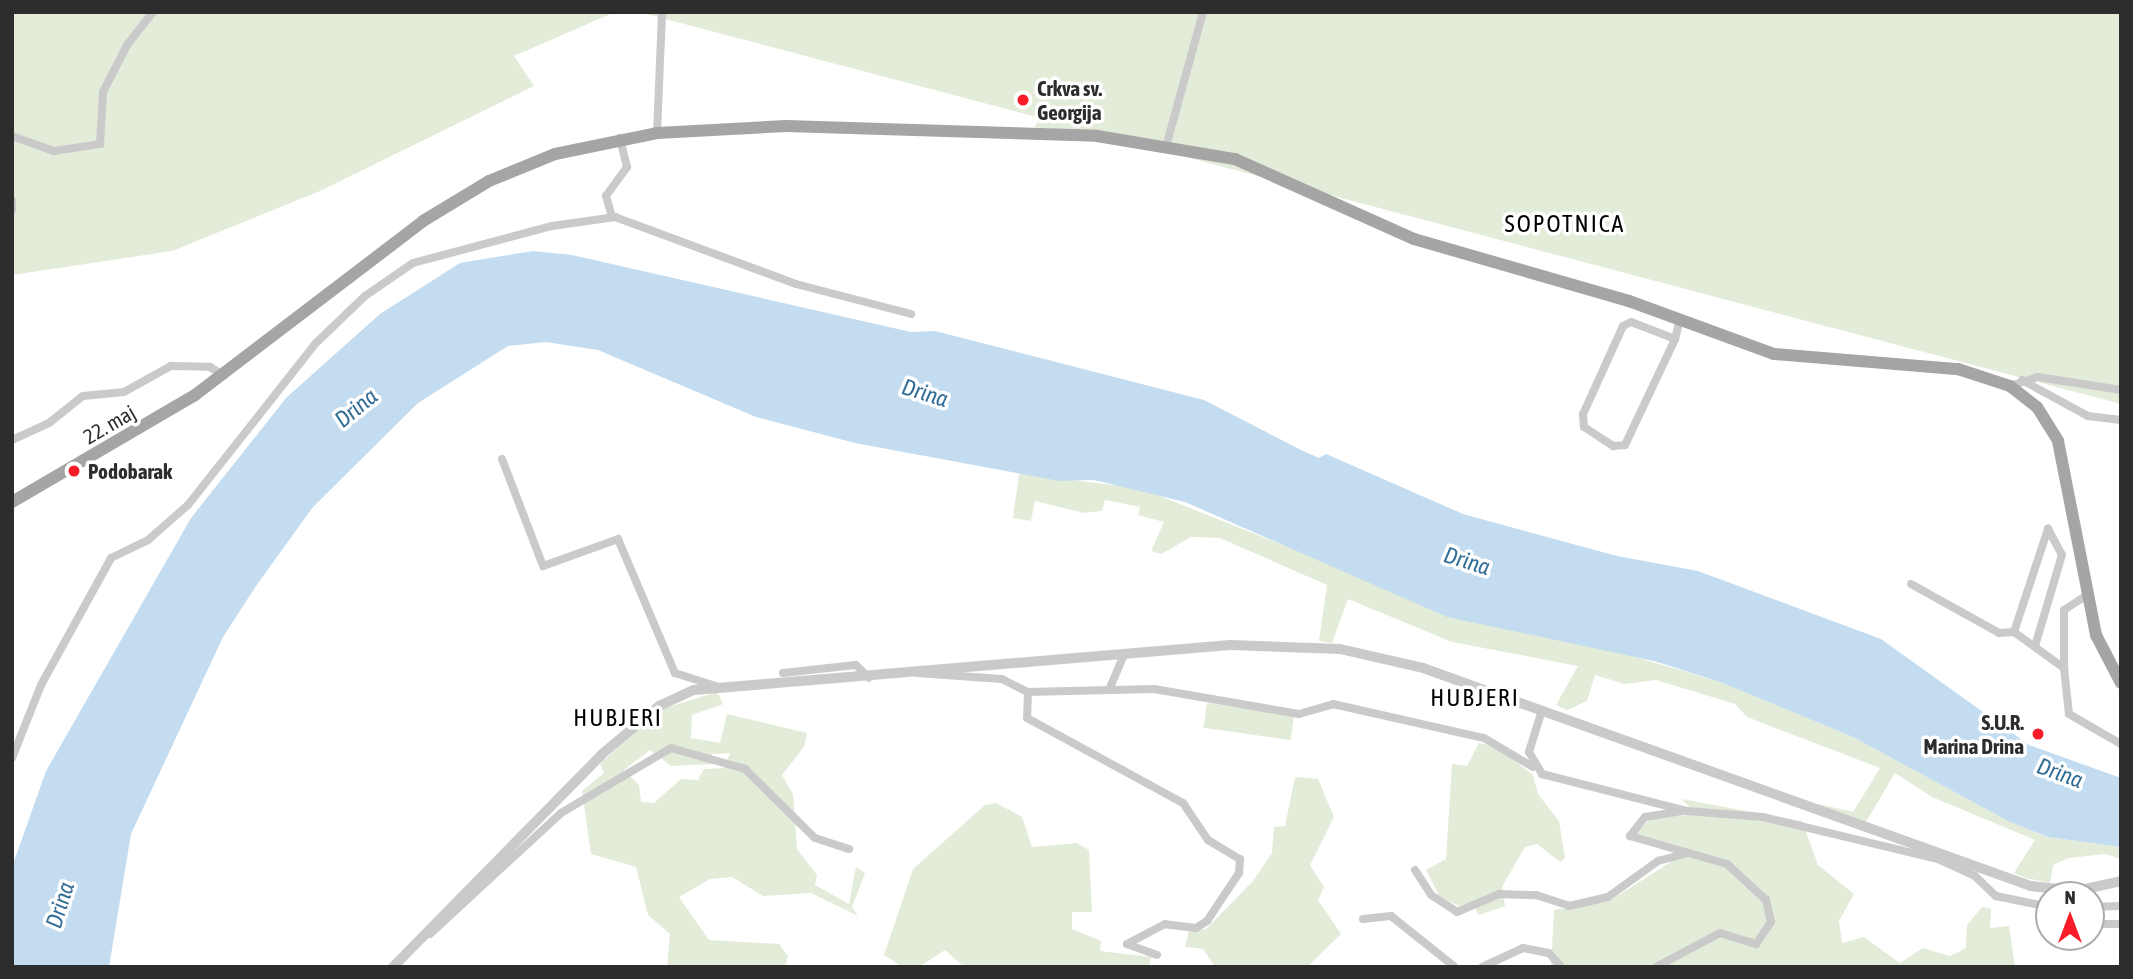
<!DOCTYPE html>
<style>
body{margin:0}
#map{position:relative;width:2133px;height:979px;overflow:hidden;background:#fff;font-family:"Asap Condensed",sans-serif}
div>[style]{position:absolute}
.green>*{inset:0;background:#e3ecd9;transform-origin:0 0}
.water>*{inset:0;background:#c3dcef}
.minor>*{height:8px;margin:-4px;padding:0 4px;transform-origin:4px;border-radius:4px;background:#cacaca}
.tertiary>*{height:10px;margin:-5px;padding:0 5px;transform-origin:5px;border-radius:5px;background:#cacaca}
.primary>*{height:12px;margin:-6px;padding:0 6px;transform-origin:6px;border-radius:6px;background:#a5a5a5}
.dots>*{width:19px;height:19px;translate:-50% -50%;box-sizing:border-box;border:4px solid #fff;border-radius:50%}
span{translate:-50% -50%;white-space:nowrap;text-align:center;line-height:1.15;-webkit-text-stroke:7px #fff;paint-order:stroke}
.poi-label{font-size:21px;color:#2d2d2d;font-weight:700}
.left{translate:0 -50%;text-align:left}
.right{translate:-100% -50%;text-align:right}
.street-label{font-size:21px;color:#2d2d2d}
.water-label{font-size:23px;color:#336e97;font-style:italic}
.quarter-label{font-size:24px;color:#000;letter-spacing:2px}
.frame{position:absolute;inset:0;border:14px solid #2d2d2d;pointer-events:none}
.north{position:absolute;left:2035px;top:881px;width:70px;height:70px;box-sizing:border-box;background:#fff;border:2px solid #ababab;border-radius:50%;rotate:0deg;font-size:19px;font-weight:700;line-height:28px;text-align:center;color:#2d2d2d}
.north::after{content:'';display:block;margin:auto;width:24px;height:32px;background:#f71c27;clip-path:polygon(50% 0,100% 100%,50% 72%,0 100%)}
</style>
<div id="map">
<div class="green">
<i style="clip-path:polygon(12px 12px,615px 12px,514px 56px,534px 86px,320px 191px,172px 251px,12px 275px)"></i>
<i style="clip-path:polygon(639px 12px,2121px 12px,2121px 404px,1099px 134px,1034px 127px,1041px 118px)"></i>
<i style="clip-path:polygon(1019px 474px,1140px 488px,1353px 573px,1720px 682px,1853px 737px,2008px 821px,2048px 837px,2121px 847px,2121px 859px,2105px 854px,2068px 858px,2053px 865px,2050px 883px,2026px 878px,2014px 873px,2035px 840px,1932px 797px,1895px 773px,1866px 822px,1814px 803px,1853px 812px,1880px 768px,1747px 717px,1735px 704px,1656px 680px,1625px 684px,1595px 675px,1587px 701px,1567px 710px,1556px 705px,1578px 666px,1452px 642px,1348px 599px,1332px 643px,1319px 641px,1327px 585px,1220px 538px,1191px 537px,1161px 554px,1151px 551px,1164px 522px,1138px 515px,1140px 507px,1105px 500px,1102px 511px,1084px 513px,1035px 501px,1031px 521px,1013px 518px)"></i>
<i style="clip-path:polygon(evenodd,717px 692px,723px 704px,692px 715px,691px 738px,720px 743px,727px 714px,807px 733px,804px 747px,782px 775px,793px 794px,797px 849px,817px 875px,815px 885px,849px 904px,856px 867px,865px 873px,852px 907px,858px 916px,811px 893px,763px 896px,732px 877px,710px 879px,679px 897px,709px 940px,779px 944px,788px 956px,785px 967px,667px 967px,670px 934px,648px 915px,636px 867px,591px 854px,582px 791px,604px 773px,600px 764px,659px 710px,717px 692px,650px 750px,671px 766px,712px 764px,712px 754px,730px 753px,724px 768px,704px 769px,698px 780px,681px 779px,654px 803px,641px 802px,639px 785px,624px 770px,650px 750px)"></i>
<i style="left:1207px;top:703px;width:88px;height:25px;rotate:8deg"></i>
<i style="clip-path:polygon(1479px 743px,1498px 748px,1533px 775px,1538px 794px,1559px 821px,1565px 858px,1560px 862px,1537px 844px,1525px 847px,1502px 887px,1505px 906px,1479px 915px,1472px 903px,1459px 906px,1440px 897px,1426px 870px,1446px 859px,1452px 764px,1467px 766px)"></i>
<i style="clip-path:polygon(1295px 777px,1318px 779px,1334px 817px,1310px 865px,1324px 887px,1318px 900px,1341px 934px,1307px 967px,1215px 967px,1203px 949px,1185px 947px,1189px 930px,1206px 929px,1253px 881px,1272px 853px,1274px 827px,1285px 826px)"></i>
<i style="clip-path:polygon(1681px 799px,1802px 821px,1818px 865px,1854px 894px,1839px 921px,1842px 943px,1864px 937px,1900px 963px,1923px 948px,1950px 956px,1966px 948px,1967px 925px,1982px 907px,1991px 909px,1990px 928px,2009px 926px,2015px 967px,1551px 967px,1554px 910px,1611px 900px,1672px 861px,1682px 847px,1634px 834px,1653px 817px,1688px 815px,1690px 807px)"></i>
<i style="clip-path:polygon(996px 803px,1022px 817px,1032px 847px,1077px 843px,1089px 850px,1092px 912px,1072px 912px,1072px 929px,1101px 941px,1100px 951px,1151px 957px,1149px 967px,964px 967px,945px 950px,919px 967px,903px 967px,884px 955px,913px 869px,985px 805px)"></i>
</div>
<div class="water">
<i style="clip-path:polygon(533px 251px,572px 255px,911px 332px,935px 331px,1204px 400px,1303px 451px,1319px 458px,1326px 454px,1463px 514px,1617px 556px,1698px 571px,1881px 639px,2029px 745px,2121px 778px,2121px 847px,2048px 837px,2008px 821px,1853px 737px,1720px 682px,1654px 661px,1447px 617px,1185px 502px,1094px 480px,1059px 481px,855px 443px,756px 417px,598px 350px,546px 342px,508px 346px,418px 403px,313px 507px,256px 586px,223px 637px,131px 834px,109px 967px,12px 967px,12px 867px,46px 771px,191px 518px,287px 397px,380px 314px,460px 263px)"></i>
</div>
<div class="minor">
<i style="left:657px;top:133px;width:121px;rotate:-87.6deg"></i>
<i style="left:12px;top:136px;width:45px;rotate:19.7deg"></i>
<i style="left:54px;top:151px;width:47px;rotate:-8.7deg"></i>
<i style="left:100px;top:144px;width:52px;rotate:-86.7deg"></i>
<i style="left:103px;top:92px;width:53px;rotate:-62.9deg"></i>
<i style="left:127px;top:45px;width:42px;rotate:-51.8deg"></i>
<i style="left:1167px;top:143px;width:136px;rotate:-74.6deg"></i>
<i style="left:12px;top:200px;width:10px;rotate:90deg"></i>
<i style="left:612px;top:217px;width:22px;rotate:-106deg"></i>
<i style="left:606px;top:196px;width:36px;rotate:-54deg"></i>
<i style="left:627px;top:167px;width:30px;rotate:-104deg"></i>
<i style="left:1675px;top:339px;width:47px;rotate:-158.9deg"></i>
<i style="left:1631px;top:322px;width:9px;rotate:153deg"></i>
<i style="left:1623px;top:326px;width:97px;rotate:114.4deg"></i>
<i style="left:1583px;top:414px;width:13px;rotate:86deg"></i>
<i style="left:1584px;top:427px;width:35px;rotate:33deg"></i>
<i style="left:1613px;top:446px;width:12px;rotate:-5deg"></i>
<i style="left:1625px;top:445px;width:117px;rotate:-64.7deg"></i>
<i style="left:1675px;top:339px;width:21px;rotate:-76deg"></i>
<i style="left:2022px;top:380px;width:75px;rotate:28.6deg"></i>
<i style="left:2088px;top:416px;width:33px;rotate:7deg"></i>
<i style="left:2010px;top:386px;width:29px;rotate:-18deg"></i>
<i style="left:2038px;top:377px;width:84px;rotate:8.9deg"></i>
<i style="left:12px;top:440px;width:41px;rotate:-24.7deg"></i>
<i style="left:49px;top:423px;width:43px;rotate:-38.5deg"></i>
<i style="left:83px;top:396px;width:41px;rotate:-5.6deg"></i>
<i style="left:124px;top:392px;width:54px;rotate:-29deg"></i>
<i style="left:171px;top:366px;width:39px;rotate:1deg"></i>
<i style="left:210px;top:367px;width:15px;rotate:32deg"></i>
<i style="left:502px;top:459px;width:115px;rotate:69deg"></i>
<i style="left:543px;top:566px;width:80px;rotate:-19.8deg"></i>
<i style="left:618px;top:539px;width:146px;rotate:67deg"></i>
<i style="left:675px;top:673px;width:46px;rotate:17.7deg"></i>
<i style="left:1911px;top:584px;width:101px;rotate:29.1deg"></i>
<i style="left:1999px;top:633px;width:15px;rotate:-4deg"></i>
<i style="left:2035px;top:646px;width:95px;rotate:-73.5deg"></i>
<i style="left:2062px;top:555px;width:30px;rotate:-118deg"></i>
<i style="left:2048px;top:529px;width:108px;rotate:108.3deg"></i>
<i style="left:2014px;top:632px;width:62px;rotate:35.8deg"></i>
<i style="left:2064px;top:668px;width:46px;rotate:83.8deg"></i>
<i style="left:2069px;top:714px;width:60px;rotate:30deg"></i>
<i style="left:2064px;top:668px;width:58px;rotate:-90deg"></i>
<i style="left:2064px;top:610px;width:27px;rotate:-33deg"></i>
<i style="left:783px;top:673px;width:73px;rotate:-6.3deg"></i>
<i style="left:856px;top:665px;width:18px;rotate:45deg"></i>
<i style="left:917px;top:673px;width:85px;rotate:4deg"></i>
<i style="left:1002px;top:679px;width:29px;rotate:27deg"></i>
<i style="left:1028px;top:692px;width:126px;rotate:-1.4deg"></i>
<i style="left:1154px;top:689px;width:147px;rotate:9.8deg"></i>
<i style="left:1299px;top:714px;width:35px;rotate:-16deg"></i>
<i style="left:1333px;top:704px;width:155px;rotate:12.7deg"></i>
<i style="left:1484px;top:738px;width:57px;rotate:30.6deg"></i>
<i style="left:1109px;top:690px;width:39px;rotate:-67deg"></i>
<i style="left:1028px;top:692px;width:26px;rotate:92deg"></i>
<i style="left:1027px;top:718px;width:178px;rotate:28.6deg"></i>
<i style="left:1183px;top:803px;width:45px;rotate:56deg"></i>
<i style="left:1208px;top:840px;width:37px;rotate:31deg"></i>
<i style="left:1240px;top:859px;width:14px;rotate:94deg"></i>
<i style="left:1239px;top:873px;width:58px;rotate:123.7deg"></i>
<i style="left:1207px;top:921px;width:13px;rotate:148deg"></i>
<i style="left:1196px;top:928px;width:31px;rotate:-173deg"></i>
<i style="left:1165px;top:924px;width:43px;rotate:152.2deg"></i>
<i style="left:1127px;top:944px;width:32px;rotate:20deg"></i>
<i style="left:1542px;top:710px;width:44px;rotate:107.2deg"></i>
<i style="left:1529px;top:752px;width:26px;rotate:59deg"></i>
<i style="left:1542px;top:774px;width:150px;rotate:14.3deg"></i>
<i style="left:1687px;top:811px;width:76px;rotate:4.5deg"></i>
<i style="left:1763px;top:817px;width:180px;rotate:13.5deg"></i>
<i style="left:1938px;top:859px;width:41px;rotate:24.7deg"></i>
<i style="left:1975px;top:876px;width:29px;rotate:44deg"></i>
<i style="left:1996px;top:896px;width:54px;rotate:11.7deg"></i>
<i style="left:12px;top:758px;width:79px;rotate:-68.3deg"></i>
<i style="left:41px;top:685px;width:145px;rotate:-61.1deg"></i>
<i style="left:111px;top:558px;width:41px;rotate:-25.9deg"></i>
<i style="left:148px;top:540px;width:53px;rotate:-41.2deg"></i>
<i style="left:188px;top:505px;width:206px;rotate:-51.7deg"></i>
<i style="left:316px;top:343px;width:68px;rotate:-43.8deg"></i>
<i style="left:365px;top:296px;width:58px;rotate:-34.5deg"></i>
<i style="left:413px;top:263px;width:144px;rotate:-14.9deg"></i>
<i style="left:552px;top:226px;width:64px;rotate:-8.1deg"></i>
<i style="left:615px;top:217px;width:193px;rotate:20.3deg"></i>
<i style="left:796px;top:284px;width:119px;rotate:14.6deg"></i>
<i style="left:1415px;top:870px;width:30px;rotate:57deg"></i>
<i style="left:1431px;top:895px;width:31px;rotate:33deg"></i>
<i style="left:1457px;top:912px;width:46px;rotate:-23.2deg"></i>
<i style="left:1499px;top:894px;width:37px;rotate:2deg"></i>
<i style="left:1536px;top:895px;width:35px;rotate:18deg"></i>
<i style="left:1569px;top:906px;width:40px;rotate:-13deg"></i>
<i style="left:1608px;top:897px;width:62px;rotate:-35.8deg"></i>
<i style="left:1658px;top:861px;width:28px;rotate:-15deg"></i>
<i style="left:2091px;top:907px;width:30px;rotate:-2deg"></i>
<i style="left:1363px;top:919px;width:28px;rotate:-6deg"></i>
<i style="left:1391px;top:916px;width:82px;rotate:38.6deg"></i>
<i style="left:2091px;top:924px;width:30px"></i>
<i style="left:430px;top:934px;width:178px;rotate:-42.7deg"></i>
<i style="left:561px;top:813px;width:128px;rotate:-30.6deg"></i>
<i style="left:671px;top:748px;width:77px;rotate:15.8deg"></i>
<i style="left:745px;top:769px;width:98px;rotate:44.6deg"></i>
<i style="left:815px;top:838px;width:36px;rotate:18deg"></i>
<i style="left:1482px;top:967px;width:45px;rotate:-24.9deg"></i>
<i style="left:1523px;top:948px;width:26px;rotate:11deg"></i>
<i style="left:1549px;top:953px;width:18px;rotate:49deg"></i>
<i style="left:1656px;top:967px;width:72px;rotate:-28deg"></i>
<i style="left:1720px;top:933px;width:38px;rotate:17deg"></i>
<i style="left:1756px;top:944px;width:27px;rotate:-56deg"></i>
<i style="left:1771px;top:922px;width:23px;rotate:-103deg"></i>
<i style="left:1766px;top:900px;width:53px;rotate:-137.3deg"></i>
<i style="left:1727px;top:864px;width:101px;rotate:-163.9deg"></i>
<i style="left:1630px;top:836px;width:24px;rotate:-52deg"></i>
<i style="left:1645px;top:817px;width:39px;rotate:-9deg"></i>
</div>
<div class="tertiary">
<i style="left:393px;top:967px;width:297px;rotate:-45.5deg"></i>
<i style="left:601px;top:755px;width:76px;rotate:-40.2deg"></i>
<i style="left:659px;top:706px;width:38px;rotate:-25deg"></i>
<i style="left:694px;top:690px;width:538px;rotate:-4.8deg"></i>
<i style="left:1230px;top:645px;width:110px;rotate:2.1deg"></i>
<i style="left:1340px;top:649px;width:85px;rotate:12.9deg"></i>
<i style="left:1423px;top:668px;width:646px;rotate:19.73deg"></i>
<i style="left:2031px;top:886px;width:45px;rotate:6.3deg"></i>
<i style="left:2076px;top:891px;width:46px;rotate:-12.5deg"></i>
</div>
<div class="primary">
<i style="left:12px;top:502px;width:212px;rotate:-30.3deg"></i>
<i style="left:195px;top:395px;width:287px;rotate:-37.3deg"></i>
<i style="left:423px;top:221px;width:77px;rotate:-31.2deg"></i>
<i style="left:489px;top:181px;width:71px;rotate:-22.2deg"></i>
<i style="left:555px;top:154px;width:104px;rotate:-11.6deg"></i>
<i style="left:657px;top:133px;width:129px;rotate:-3.1deg"></i>
<i style="left:786px;top:126px;width:311px;rotate:1.8deg"></i>
<i style="left:1097px;top:136px;width:140px;rotate:9.5deg"></i>
<i style="left:1235px;top:159px;width:196px;rotate:24.1deg"></i>
<i style="left:1414px;top:239px;width:224px;rotate:16.1deg"></i>
<i style="left:1629px;top:301px;width:154px;rotate:20.1deg"></i>
<i style="left:1774px;top:354px;width:185px;rotate:4.7deg"></i>
<i style="left:1958px;top:369px;width:55px;rotate:18.1deg"></i>
<i style="left:2010px;top:386px;width:34px;rotate:38deg"></i>
<i style="left:2037px;top:407px;width:40px;rotate:58deg"></i>
<i style="left:2058px;top:441px;width:198px;rotate:78.9deg"></i>
<i style="left:2096px;top:635px;width:54px;rotate:62.5deg"></i>
</div>
<div class="dots">
<i style="left:1023px;top:100px;background:#f71c27"></i>
<i style="left:74px;top:471px;background:#f71c27"></i>
<i style="left:2038px;top:734px;background:#f71c27"></i>
</div>
<div class="poi-label">
<span class="left" style="left:1037px;top:100px">Crkva sv.<br>Georgija</span>
<span class="left" style="left:88px;top:471px">Podobarak</span>
<span class="right" style="left:2024px;top:734px">S.U.R.<br>Marina Drina</span>
</div>
<div class="street-label">
<span style="left:109px;top:424px;rotate:-30deg">22. maj</span>
</div>
<div class="water-label">
<span style="left:925px;top:393px;rotate:17deg">Drina</span>
<span style="left:356px;top:408px;rotate:-39deg">Drina</span>
<span style="left:1467px;top:561px;rotate:17deg">Drina</span>
<span style="left:2060px;top:773px;rotate:20deg">Drina</span>
<span style="left:60px;top:905px;rotate:-73deg">Drina</span>
</div>
<div class="quarter-label">
<span style="left:1565px;top:224px">SOPOTNICA</span>
<span style="left:1475px;top:698px">HUBJERI</span>
<span style="left:618px;top:718px">HUBJERI</span>
</div>
<div class="frame"></div>
<div class="north">N</div>
</div>
